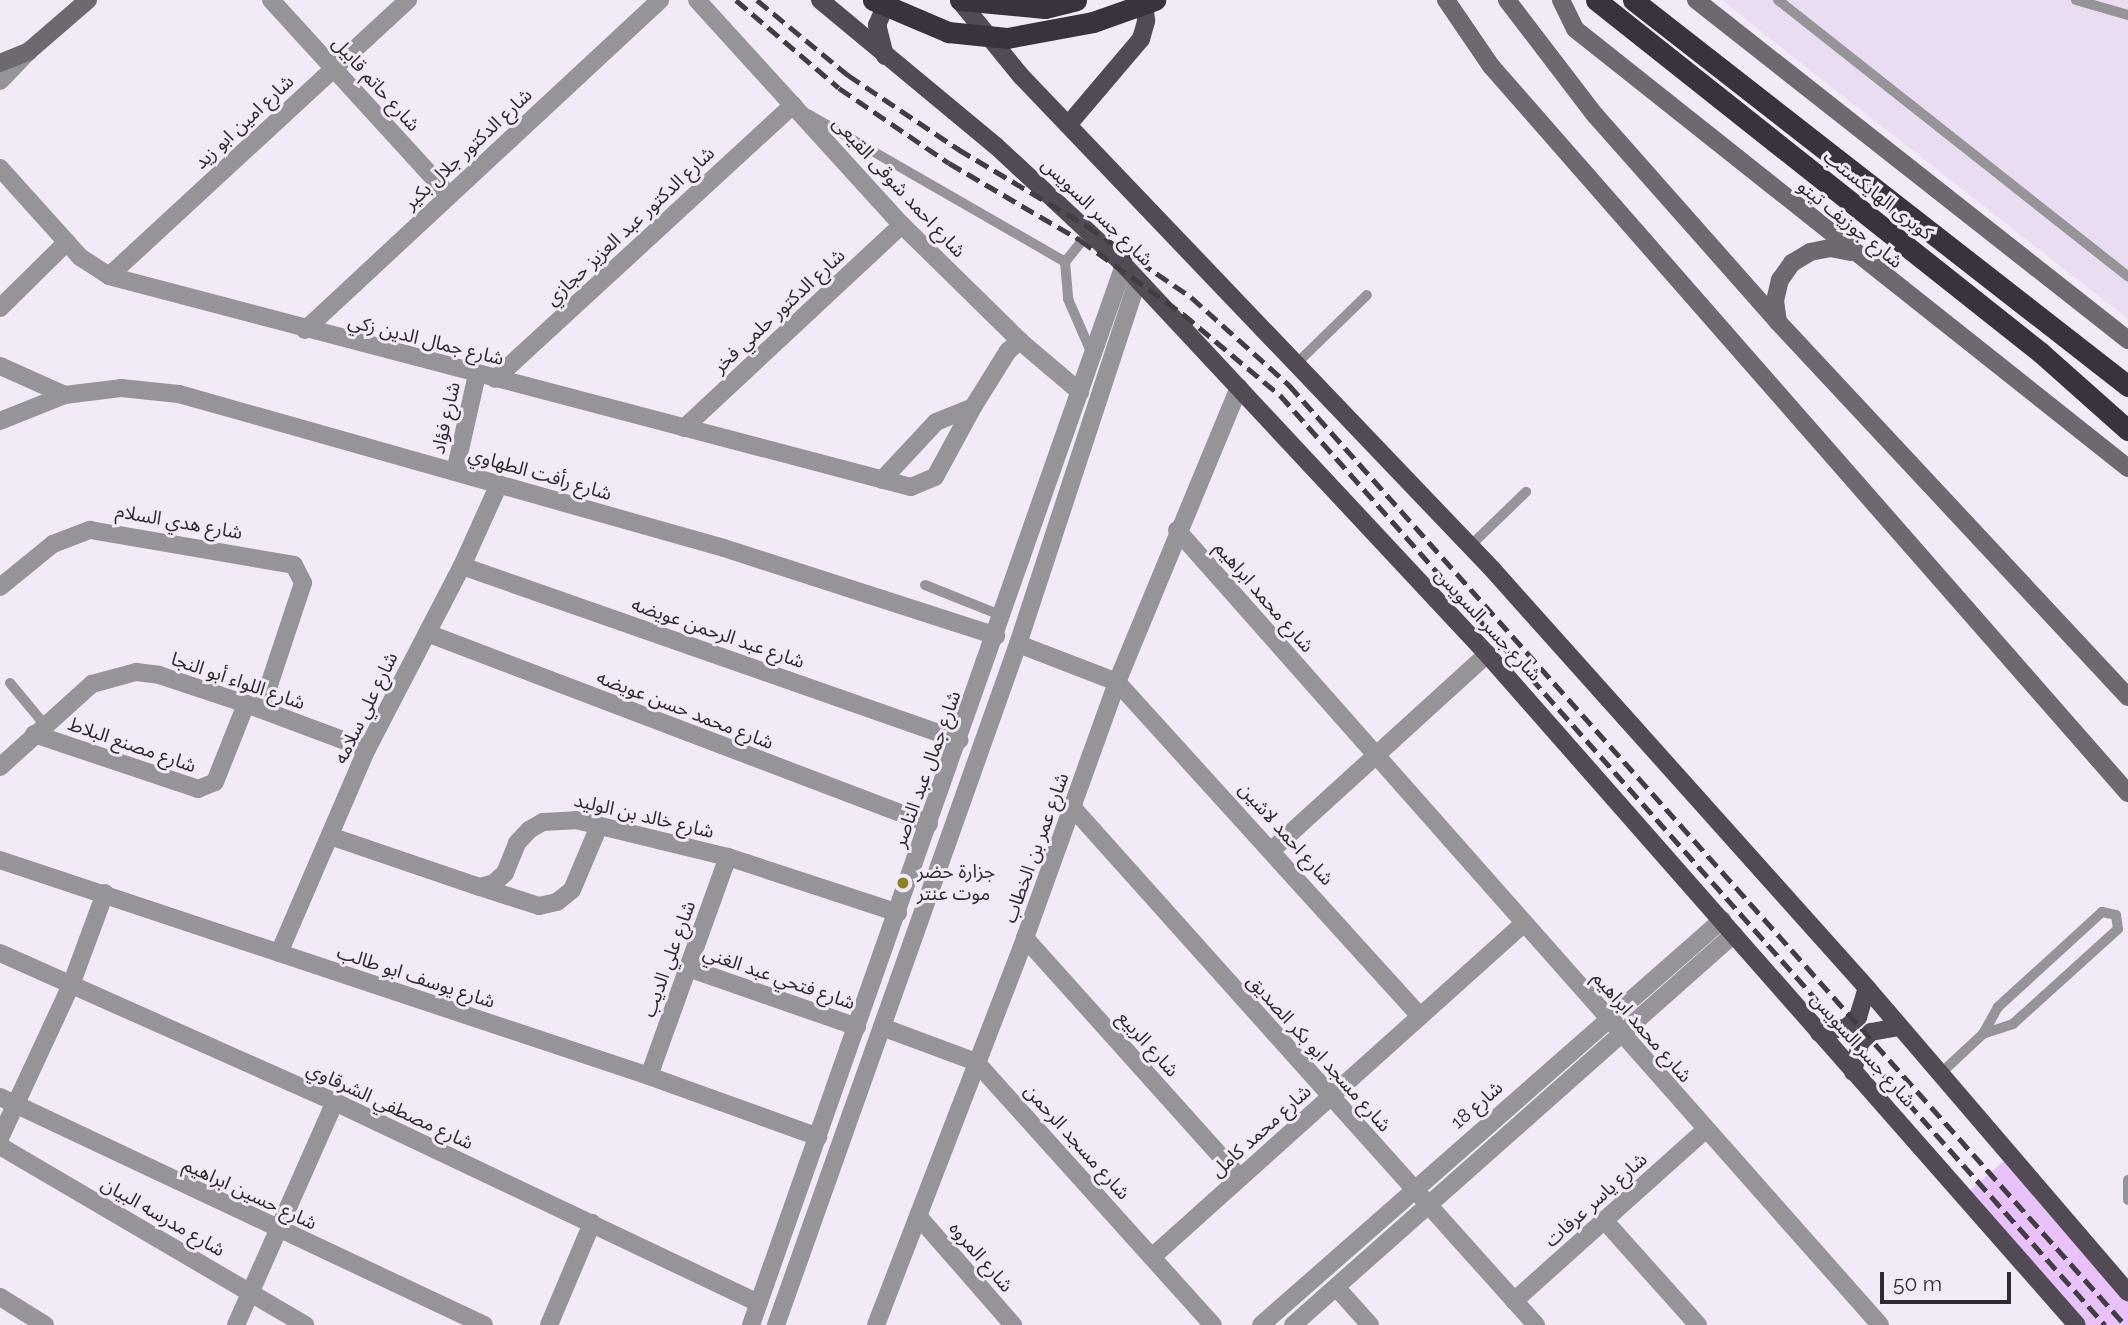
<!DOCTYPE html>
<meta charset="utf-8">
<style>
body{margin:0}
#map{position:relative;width:2128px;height:1325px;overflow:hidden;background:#f3eaf7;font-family:Raleway,"Noto Sans Arabic",sans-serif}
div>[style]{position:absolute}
.built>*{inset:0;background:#eaddf1}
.building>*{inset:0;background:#e9c2fb}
.lane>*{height:10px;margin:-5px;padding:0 5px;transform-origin:5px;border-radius:5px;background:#979499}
.street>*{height:18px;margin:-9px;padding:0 9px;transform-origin:9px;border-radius:9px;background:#979499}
.secondary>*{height:18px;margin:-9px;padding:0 9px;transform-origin:9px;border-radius:9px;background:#6e6971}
.primary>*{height:18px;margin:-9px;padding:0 9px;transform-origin:9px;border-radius:9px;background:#524b55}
.highway>*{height:21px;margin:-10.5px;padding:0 10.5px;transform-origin:10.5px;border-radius:10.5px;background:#3a333d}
.rail>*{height:5px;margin-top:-2.5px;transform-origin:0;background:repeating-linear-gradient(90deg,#413d42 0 14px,transparent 0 21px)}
.dots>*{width:19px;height:19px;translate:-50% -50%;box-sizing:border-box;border:4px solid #f3eaf7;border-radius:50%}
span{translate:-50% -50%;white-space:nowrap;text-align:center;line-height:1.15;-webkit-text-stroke:6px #f3eaf7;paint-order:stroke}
.street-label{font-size:19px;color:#2d2a2e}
.poi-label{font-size:19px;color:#2d2a2e}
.left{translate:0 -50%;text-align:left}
.scale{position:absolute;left:1880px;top:1272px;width:131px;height:32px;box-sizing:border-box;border:4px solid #2d2a2e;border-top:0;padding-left:9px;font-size:21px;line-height:24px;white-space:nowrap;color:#2d2a2e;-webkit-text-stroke:5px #f3eaf7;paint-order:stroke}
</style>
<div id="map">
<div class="built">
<i style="clip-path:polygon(1722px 0,2128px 0,2128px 319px,1797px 60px)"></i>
</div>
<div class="building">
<i style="clip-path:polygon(2006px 1159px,2128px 1299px,2128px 1325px,2085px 1325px,1968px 1192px)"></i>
</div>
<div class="lane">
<i style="left:1778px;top:0;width:446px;rotate:38.3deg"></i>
<i style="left:2076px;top:0;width:54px;rotate:16.1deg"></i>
<i style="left:808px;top:114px;width:297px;rotate:29.9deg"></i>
<i style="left:1065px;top:262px;width:38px;rotate:-51deg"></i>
<i style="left:1065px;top:262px;width:37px;rotate:85deg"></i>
<i style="left:1068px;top:299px;width:60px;rotate:66.4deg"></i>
<i style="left:1298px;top:362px;width:96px;rotate:-44.2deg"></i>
<i style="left:1470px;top:546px;width:78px;rotate:-44deg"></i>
<i style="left:925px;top:585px;width:84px;rotate:21.7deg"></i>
<i style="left:10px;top:683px;width:53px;rotate:50.3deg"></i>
<i style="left:2102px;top:912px;width:14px;rotate:12deg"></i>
<i style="left:2116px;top:915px;width:14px;rotate:82deg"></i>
<i style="left:2118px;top:929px;width:142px;rotate:137.9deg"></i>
<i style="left:2013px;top:1024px;width:32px;rotate:162deg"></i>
<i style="left:1983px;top:1034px;width:31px;rotate:-61deg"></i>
<i style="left:1998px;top:1007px;width:141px;rotate:-42.4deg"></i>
<i style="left:1941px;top:1073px;width:57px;rotate:-42.9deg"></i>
<i style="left:2128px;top:1180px;width:20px;rotate:90deg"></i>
</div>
<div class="street">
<i style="left:271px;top:0;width:264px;rotate:47.6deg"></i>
<i style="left:697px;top:0;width:304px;rotate:47.7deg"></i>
<i style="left:902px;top:225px;width:165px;rotate:44.5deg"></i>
<i style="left:1020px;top:341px;width:79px;rotate:40.4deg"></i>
<i style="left:0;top:81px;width:42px;rotate:-46deg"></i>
<i style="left:0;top:168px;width:120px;rotate:48deg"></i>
<i style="left:80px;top:257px;width:35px;rotate:33deg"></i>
<i style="left:109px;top:276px;width:829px;rotate:14.74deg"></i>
<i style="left:911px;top:487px;width:26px;rotate:-23deg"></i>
<i style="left:935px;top:477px;width:80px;rotate:-61.5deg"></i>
<i style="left:973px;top:407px;width:66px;rotate:-58deg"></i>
<i style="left:1008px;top:351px;width:16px;rotate:-40deg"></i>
<i style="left:109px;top:276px;width:407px;rotate:-42.7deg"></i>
<i style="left:0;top:308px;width:94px;rotate:-44.6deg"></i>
<i style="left:305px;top:330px;width:485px;rotate:-42.9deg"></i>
<i style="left:0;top:366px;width:71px;rotate:24deg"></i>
<i style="left:495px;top:379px;width:405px;rotate:-42.6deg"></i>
<i style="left:0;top:421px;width:70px;rotate:-21.8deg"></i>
<i style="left:65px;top:395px;width:56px;rotate:-7.1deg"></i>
<i style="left:121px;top:388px;width:58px;rotate:5.9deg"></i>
<i style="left:179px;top:394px;width:566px;rotate:15.78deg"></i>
<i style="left:724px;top:548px;width:286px;rotate:17.9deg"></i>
<i style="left:684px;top:428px;width:298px;rotate:-43deg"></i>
<i style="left:455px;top:472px;width:100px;rotate:-77.3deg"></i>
<i style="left:882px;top:480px;width:79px;rotate:-47deg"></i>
<i style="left:936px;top:422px;width:40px;rotate:-22deg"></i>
<i style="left:1177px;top:530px;width:1061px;rotate:48.51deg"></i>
<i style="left:462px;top:566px;width:527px;rotate:19.3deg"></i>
<i style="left:0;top:587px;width:68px;rotate:-39.1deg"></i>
<i style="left:53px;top:544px;width:40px;rotate:-21deg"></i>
<i style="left:90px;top:530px;width:207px;rotate:9.7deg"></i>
<i style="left:294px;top:565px;width:20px;rotate:63deg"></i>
<i style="left:303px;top:583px;width:133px;rotate:108.4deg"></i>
<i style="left:427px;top:633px;width:537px;rotate:20.83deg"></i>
<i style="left:1018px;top:644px;width:106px;rotate:21deg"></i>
<i style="left:1117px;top:682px;width:451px;rotate:47.8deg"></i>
<i style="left:34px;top:734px;width:173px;rotate:18.5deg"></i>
<i style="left:198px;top:789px;width:18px;rotate:-22deg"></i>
<i style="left:215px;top:782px;width:84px;rotate:-68.3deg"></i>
<i style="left:0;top:767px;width:124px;rotate:-42.1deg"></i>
<i style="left:92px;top:684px;width:46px;rotate:-15.3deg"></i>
<i style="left:136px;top:672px;width:23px;rotate:7deg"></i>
<i style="left:159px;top:675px;width:92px;rotate:18.4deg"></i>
<i style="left:246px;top:704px;width:129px;rotate:20.4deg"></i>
<i style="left:1073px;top:808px;width:694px;rotate:48.15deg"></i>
<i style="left:330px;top:836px;width:158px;rotate:18.8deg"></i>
<i style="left:480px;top:887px;width:15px;rotate:-16deg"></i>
<i style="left:494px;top:883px;width:15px;rotate:-42deg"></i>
<i style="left:505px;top:873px;width:32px;rotate:-68deg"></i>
<i style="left:517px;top:843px;width:18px;rotate:-47deg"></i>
<i style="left:529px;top:830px;width:16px;rotate:-30deg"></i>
<i style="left:543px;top:822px;width:33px;rotate:-3deg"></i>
<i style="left:576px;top:820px;width:156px;rotate:13.7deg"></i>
<i style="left:728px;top:857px;width:179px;rotate:18.2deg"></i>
<i style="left:1273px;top:849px;width:290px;rotate:-42.3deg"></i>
<i style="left:0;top:860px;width:684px;rotate:18.41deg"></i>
<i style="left:649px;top:1076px;width:180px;rotate:19.8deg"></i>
<i style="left:480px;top:887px;width:62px;rotate:17.9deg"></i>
<i style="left:539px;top:906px;width:18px;rotate:-13deg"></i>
<i style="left:557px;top:902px;width:19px;rotate:-39deg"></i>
<i style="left:572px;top:890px;width:69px;rotate:-67.1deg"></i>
<i style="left:1025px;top:938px;width:322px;rotate:48.1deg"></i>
<i style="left:0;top:953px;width:367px;rotate:24deg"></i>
<i style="left:335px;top:1102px;width:469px;rotate:25.4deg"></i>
<i style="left:279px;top:953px;width:222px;rotate:-66.7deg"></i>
<i style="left:367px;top:749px;width:206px;rotate:-62.6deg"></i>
<i style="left:462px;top:566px;width:90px;rotate:-65.7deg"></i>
<i style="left:688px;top:968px;width:179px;rotate:19.2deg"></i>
<i style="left:882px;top:1027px;width:100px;rotate:20.4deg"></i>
<i style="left:976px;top:1062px;width:354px;rotate:48deg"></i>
<i style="left:649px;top:1076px;width:233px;rotate:-70.2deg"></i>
<i style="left:0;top:1097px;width:535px;rotate:25.22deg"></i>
<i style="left:0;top:1138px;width:169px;rotate:-65.1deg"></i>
<i style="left:71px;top:985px;width:98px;rotate:-69.7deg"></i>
<i style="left:0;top:1146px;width:354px;rotate:30.4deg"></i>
<i style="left:918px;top:1216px;width:145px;rotate:48.9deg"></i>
<i style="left:1604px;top:1220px;width:141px;rotate:48.2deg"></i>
<i style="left:1152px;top:1257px;width:499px;rotate:-41.9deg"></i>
<i style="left:1336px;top:1287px;width:51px;rotate:48.2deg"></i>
<i style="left:0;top:1297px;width:53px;rotate:31.9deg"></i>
<i style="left:1514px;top:1301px;width:256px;rotate:-41.8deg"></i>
<i style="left:236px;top:1325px;width:244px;rotate:-66.1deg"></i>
<i style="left:549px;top:1325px;width:111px;rotate:-67.1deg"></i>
<i style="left:751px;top:1325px;width:1124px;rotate:-70.61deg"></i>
<i style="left:776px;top:1325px;width:723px;rotate:-70.44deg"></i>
<i style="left:1018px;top:644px;width:383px;rotate:-71.8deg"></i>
<i style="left:876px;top:1325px;width:415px;rotate:-68.9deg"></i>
<i style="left:1025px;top:938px;width:272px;rotate:-70.2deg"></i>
<i style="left:1117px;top:682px;width:319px;rotate:-67.5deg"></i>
<i style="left:1261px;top:1325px;width:614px;rotate:-41.3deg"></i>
<i style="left:1293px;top:1325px;width:589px;rotate:-41.56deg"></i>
</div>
<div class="secondary">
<i style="left:1446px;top:0;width:80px;rotate:55.7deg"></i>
<i style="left:1491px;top:66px;width:967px;rotate:48.78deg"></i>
<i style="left:1507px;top:0;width:145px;rotate:52.6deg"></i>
<i style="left:1595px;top:115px;width:276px;rotate:48.5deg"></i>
<i style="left:1778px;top:322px;width:513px;rotate:46.97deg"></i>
<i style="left:1561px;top:0;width:32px;rotate:64deg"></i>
<i style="left:1575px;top:29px;width:706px;rotate:38.44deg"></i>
<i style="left:1696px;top:0;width:550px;rotate:38.2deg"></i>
<i style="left:0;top:63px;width:31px;rotate:-22deg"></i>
<i style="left:29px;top:51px;width:78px;rotate:-40.8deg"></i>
<i style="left:1778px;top:322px;width:21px;rotate:-98deg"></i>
<i style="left:1775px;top:301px;width:22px;rotate:-77deg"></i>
<i style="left:1780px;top:280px;width:21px;rotate:-55deg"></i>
<i style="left:1792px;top:263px;width:21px;rotate:-31deg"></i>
<i style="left:1810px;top:252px;width:20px;rotate:-11deg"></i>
<i style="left:1830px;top:248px;width:21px;rotate:11deg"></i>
</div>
<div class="primary">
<i style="left:820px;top:0;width:229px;rotate:39.7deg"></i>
<i style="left:996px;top:146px;width:175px;rotate:42.9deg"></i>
<i style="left:1124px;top:265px;width:532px;rotate:46.98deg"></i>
<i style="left:1487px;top:654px;width:893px;rotate:48.68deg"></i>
<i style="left:959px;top:0;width:98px;rotate:50.8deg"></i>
<i style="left:1021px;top:76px;width:683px;rotate:46.3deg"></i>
<i style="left:1493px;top:570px;width:561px;rotate:48.18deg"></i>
<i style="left:1867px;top:988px;width:401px;rotate:49.4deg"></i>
<i style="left:885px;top:56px;width:32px;rotate:-104deg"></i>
<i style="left:877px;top:25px;width:27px;rotate:-66deg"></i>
<i style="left:1068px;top:125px;width:113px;rotate:-49.7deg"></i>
<i style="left:1141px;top:39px;width:19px;rotate:-74deg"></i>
<i style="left:1146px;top:21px;width:21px;rotate:-95deg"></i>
<i style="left:1819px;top:1033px;width:29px;rotate:-12deg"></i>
<i style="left:1847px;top:1027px;width:15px;rotate:-42deg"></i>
<i style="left:1858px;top:1017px;width:30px;rotate:-73deg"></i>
<i style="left:1853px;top:1072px;width:30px;rotate:-76deg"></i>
<i style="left:1860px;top:1043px;width:16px;rotate:-45deg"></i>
<i style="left:1871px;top:1032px;width:29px;rotate:-10deg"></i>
</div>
<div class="highway">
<i style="left:873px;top:0;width:82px;rotate:23.1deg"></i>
<i style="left:948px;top:32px;width:59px;rotate:5.8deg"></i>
<i style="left:1007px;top:38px;width:87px;rotate:-10.5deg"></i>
<i style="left:1093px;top:22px;width:66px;rotate:-19.5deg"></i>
<i style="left:960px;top:0;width:85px;rotate:5.4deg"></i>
<i style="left:1045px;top:8px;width:32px;rotate:-14deg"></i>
<i style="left:1596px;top:0;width:567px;rotate:38.41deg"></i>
<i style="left:2040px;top:352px;width:118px;rotate:41.6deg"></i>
<i style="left:1633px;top:0;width:628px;rotate:37.95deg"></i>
</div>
<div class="rail">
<i style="left:736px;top:0;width:135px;rotate:40.5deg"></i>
<i style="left:839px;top:88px;width:133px;rotate:34.3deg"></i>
<i style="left:949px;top:163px;width:152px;rotate:30.4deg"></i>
<i style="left:1080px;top:240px;width:127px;rotate:35.7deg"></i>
<i style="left:1183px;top:314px;width:126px;rotate:39.9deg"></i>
<i style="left:1280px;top:395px;width:1243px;rotate:48.42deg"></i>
<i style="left:757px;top:0;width:118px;rotate:39.5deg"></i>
<i style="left:848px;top:75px;width:133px;rotate:33.9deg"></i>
<i style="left:958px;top:149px;width:150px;rotate:30.8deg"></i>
<i style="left:1087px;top:226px;width:126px;rotate:34.3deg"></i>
<i style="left:1191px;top:297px;width:132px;rotate:41.9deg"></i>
<i style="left:1289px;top:385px;width:1258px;rotate:48.35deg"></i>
</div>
<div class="dots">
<i style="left:903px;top:883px;background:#8a832b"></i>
</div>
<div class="street-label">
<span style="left:376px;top:84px;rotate:48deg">شارع حاتم قابيل</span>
<span style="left:244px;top:122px;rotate:-43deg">شارع امين ابو زيد</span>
<span style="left:468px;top:149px;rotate:-43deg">شارع الدكتور جلال بكير</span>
<span style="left:899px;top:187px;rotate:47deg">شارع احمد شوقى القيعى</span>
<span style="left:1878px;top:195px;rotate:38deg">كوبرى الهايكستب</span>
<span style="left:1097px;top:212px;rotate:44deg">شارع جسر السويس</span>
<span style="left:1850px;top:224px;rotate:39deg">شارع جوزيف تيتو</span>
<span style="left:630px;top:226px;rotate:-43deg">شارع الدكتور عبد العزيز حجازي</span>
<span style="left:779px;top:311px;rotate:-43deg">شارع الدكتور حلمي فخر</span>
<span style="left:426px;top:340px;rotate:14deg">شارع جمال الدين زكي</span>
<span style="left:446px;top:418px;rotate:-77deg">شارع فؤاد</span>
<span style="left:540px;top:474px;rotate:16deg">شارع رأفت الطهاوي</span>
<span style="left:179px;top:522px;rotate:10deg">شارع هدي السلام</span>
<span style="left:1264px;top:597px;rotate:49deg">شارع محمد ابراهيم</span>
<span style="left:1488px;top:625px;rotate:47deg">شارع جسر السويس</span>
<span style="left:718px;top:633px;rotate:19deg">شارع عبد الرحمن عويضه</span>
<span style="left:238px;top:681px;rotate:19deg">شارع اللواء أبو النجا</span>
<span style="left:366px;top:708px;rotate:-64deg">شارع علي سلامه</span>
<span style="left:685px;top:710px;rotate:21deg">شارع محمد حسن عويضه</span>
<span style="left:132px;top:745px;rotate:19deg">شارع مصنع البلاط</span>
<span style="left:927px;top:769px;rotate:-70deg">شارع جمال عبد الناصر</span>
<span style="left:644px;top:816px;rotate:13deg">شارع خالد بن الوليد</span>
<span style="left:1286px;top:834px;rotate:48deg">شارع احمد لاشين</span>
<span style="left:1036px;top:848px;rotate:-70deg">شارع عمر بن الخطاب</span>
<span style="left:669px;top:959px;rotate:-70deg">شارع علي الديب</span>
<span style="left:416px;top:977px;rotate:18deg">شارع يوسف ابو طالب</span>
<span style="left:779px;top:978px;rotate:19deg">شارع فتحي عبد الغني</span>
<span style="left:1642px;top:1027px;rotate:49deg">شارع محمد ابراهيم</span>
<span style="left:1148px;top:1044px;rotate:48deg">شارع الربيع</span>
<span style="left:1863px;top:1050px;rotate:48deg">شارع جسر السويس</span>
<span style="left:1319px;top:1053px;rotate:48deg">شارع مسجد ابو بكر الصديق</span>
<span style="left:1477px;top:1105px;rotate:-41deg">شارع 18</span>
<span style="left:390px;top:1106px;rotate:25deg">شارع مصطفي الشرقاوي</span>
<span style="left:1261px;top:1131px;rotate:-42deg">شارع محمد كامل</span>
<span style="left:1077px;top:1142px;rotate:48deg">شارع مسجد الرحمن</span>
<span style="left:250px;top:1194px;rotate:25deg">شارع حسين ابراهيم</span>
<span style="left:1596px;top:1200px;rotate:-42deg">شارع ياسر عرفات</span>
<span style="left:163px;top:1217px;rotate:30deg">شارع مدرسه البيان</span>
<span style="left:981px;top:1257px;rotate:49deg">شارع المروه</span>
</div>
<div class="poi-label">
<span class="left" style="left:917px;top:883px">جزارة حضر<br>موت عنتر</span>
</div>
<div class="scale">50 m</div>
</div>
